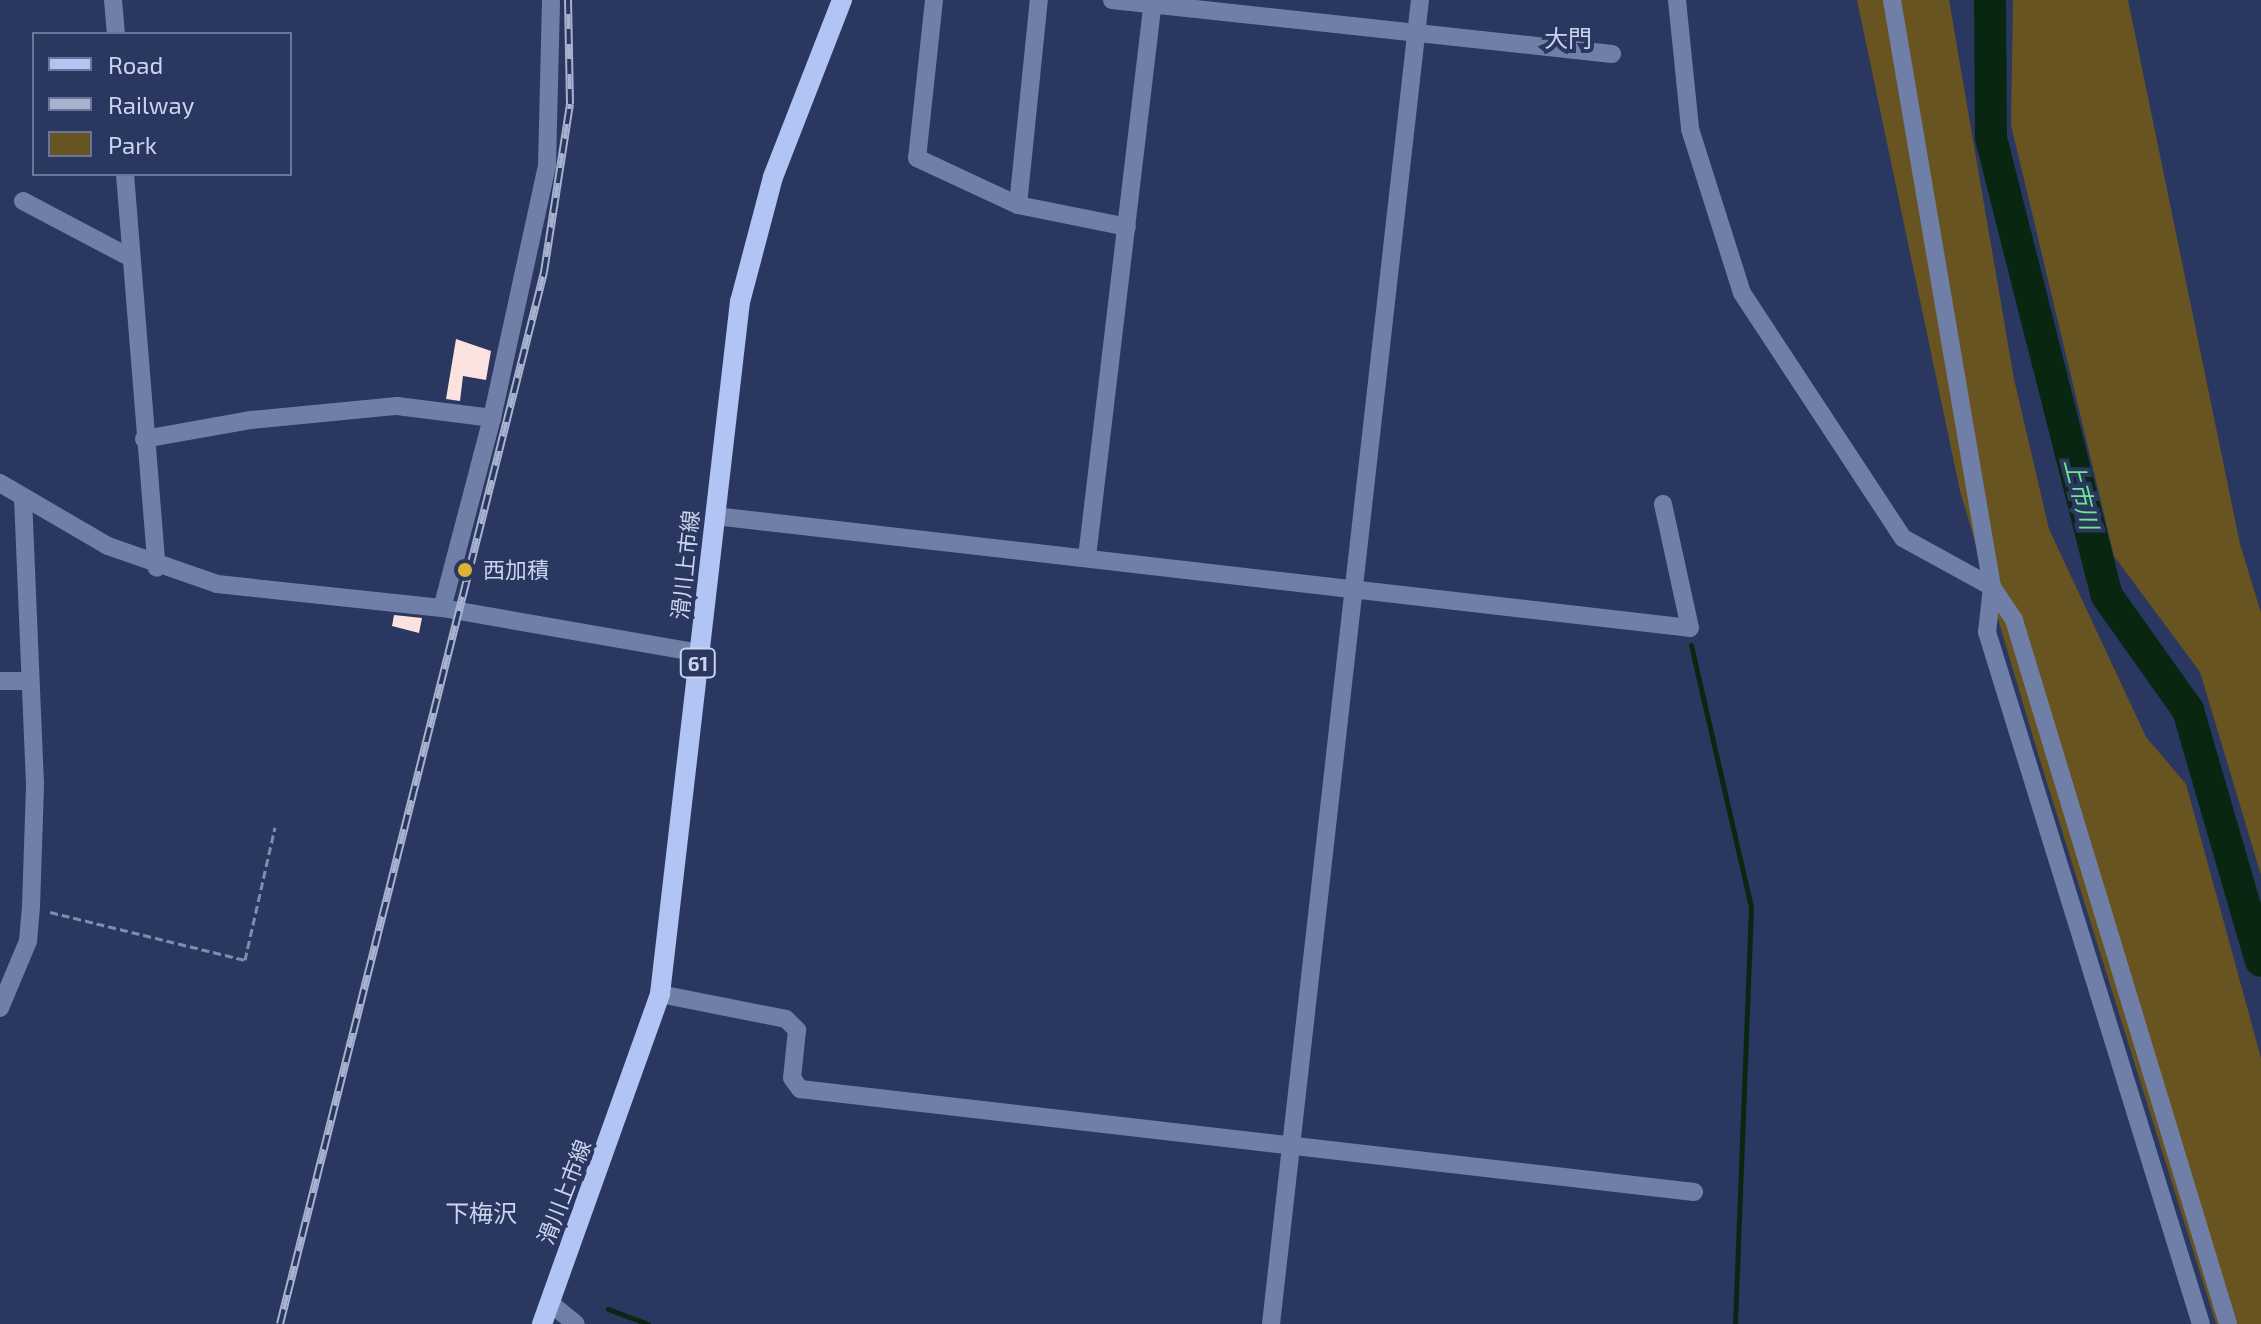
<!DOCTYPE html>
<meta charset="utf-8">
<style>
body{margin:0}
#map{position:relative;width:2261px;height:1324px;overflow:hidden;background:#2a3861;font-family:"Exo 2","Noto Sans JP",sans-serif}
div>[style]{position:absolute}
.green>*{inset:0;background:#675420}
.stream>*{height:5px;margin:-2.5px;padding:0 2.5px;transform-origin:2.5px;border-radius:2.5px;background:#092710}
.river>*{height:32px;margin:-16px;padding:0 16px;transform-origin:16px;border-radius:16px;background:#092710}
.building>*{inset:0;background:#fbe2de}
.path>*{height:3px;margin-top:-1.5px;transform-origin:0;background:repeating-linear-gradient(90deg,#808cac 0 8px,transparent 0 12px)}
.minor>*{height:18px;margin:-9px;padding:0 9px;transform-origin:9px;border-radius:9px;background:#707fa7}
.major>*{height:20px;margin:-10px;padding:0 10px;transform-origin:10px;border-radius:10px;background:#b1c4f4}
.rail>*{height:8px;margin-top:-4px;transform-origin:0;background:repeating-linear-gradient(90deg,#2a3861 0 15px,#a7b2ce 0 30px);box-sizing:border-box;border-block:2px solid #a7b2ce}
.dots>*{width:22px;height:22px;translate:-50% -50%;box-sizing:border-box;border:4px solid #2a3861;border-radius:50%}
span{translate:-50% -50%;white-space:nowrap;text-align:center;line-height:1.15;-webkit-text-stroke:8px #2a3861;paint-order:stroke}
.shield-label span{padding:2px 6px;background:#2a3861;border:2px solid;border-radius:6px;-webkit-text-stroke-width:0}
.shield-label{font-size:20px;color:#cad4ed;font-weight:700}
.street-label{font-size:22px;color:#cad4ed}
.poi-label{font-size:22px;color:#cad4ed}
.left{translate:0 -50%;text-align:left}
.neighbourhood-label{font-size:24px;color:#cad4ed}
.water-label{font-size:24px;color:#70e889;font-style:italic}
.legend{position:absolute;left:32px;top:32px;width:260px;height:144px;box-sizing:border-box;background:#2a3861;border:2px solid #6a7699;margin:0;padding:10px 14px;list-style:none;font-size:24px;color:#cad4ed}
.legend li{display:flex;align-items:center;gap:16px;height:40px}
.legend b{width:40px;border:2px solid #6a7699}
</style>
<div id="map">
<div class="green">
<i style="clip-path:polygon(1857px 0,1949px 0,2014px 379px,2049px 529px,2146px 737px,2186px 784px,2261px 1058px,2261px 1324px,2216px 1324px,2039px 757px,1960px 491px)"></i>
<i style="clip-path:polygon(2013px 0,2128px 0,2240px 544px,2261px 613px,2261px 875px,2200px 672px,2114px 556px,2011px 125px)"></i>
</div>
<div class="stream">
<i style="left:1691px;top:645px;width:269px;rotate:77.1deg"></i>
<i style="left:1751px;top:907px;width:417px;rotate:92.2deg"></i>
<i style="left:608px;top:1309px;width:43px;rotate:20.6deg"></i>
</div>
<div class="river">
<i style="left:1990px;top:0;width:138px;rotate:89.6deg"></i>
<i style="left:1991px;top:138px;width:472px;rotate:75.8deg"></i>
<i style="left:2107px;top:596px;width:140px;rotate:54.6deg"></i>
<i style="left:2188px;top:710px;width:261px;rotate:73.8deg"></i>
</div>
<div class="building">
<i style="clip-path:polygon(456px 339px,491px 351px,486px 380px,463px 376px,460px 401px,446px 399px)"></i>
<i style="clip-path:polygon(394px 615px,422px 618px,419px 633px,392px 626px)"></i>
</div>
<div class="path">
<i style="left:50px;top:912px;width:201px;rotate:13.8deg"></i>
<i style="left:245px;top:960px;width:136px;rotate:-77.3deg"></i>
</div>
<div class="minor">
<i style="left:113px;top:0;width:34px;rotate:85deg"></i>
<i style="left:934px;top:0;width:159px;rotate:96.1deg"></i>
<i style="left:917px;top:158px;width:111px;rotate:25deg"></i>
<i style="left:1018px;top:205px;width:111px;rotate:11.4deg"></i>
<i style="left:1112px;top:0;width:503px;rotate:6.16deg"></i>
<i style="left:1677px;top:0;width:130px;rotate:84.2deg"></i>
<i style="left:1690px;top:129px;width:172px;rotate:72.4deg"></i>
<i style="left:1742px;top:293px;width:293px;rotate:56.7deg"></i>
<i style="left:1903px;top:538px;width:102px;rotate:28.8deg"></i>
<i style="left:1992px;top:587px;width:595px;rotate:-99.67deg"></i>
<i style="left:125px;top:174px;width:395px;rotate:85.4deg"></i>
<i style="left:23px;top:201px;width:122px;rotate:27.8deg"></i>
<i style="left:1018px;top:205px;width:206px;rotate:-84.2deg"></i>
<i style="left:492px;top:418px;width:259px;rotate:-77.7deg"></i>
<i style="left:547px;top:165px;width:165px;rotate:-88.6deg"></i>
<i style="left:144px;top:439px;width:109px;rotate:-10.1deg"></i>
<i style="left:251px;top:420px;width:147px;rotate:-5.5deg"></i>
<i style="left:397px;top:406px;width:96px;rotate:7.2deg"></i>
<i style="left:492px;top:418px;width:196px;rotate:104.7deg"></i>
<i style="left:0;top:483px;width:125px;rotate:30.3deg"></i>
<i style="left:108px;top:546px;width:115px;rotate:19.2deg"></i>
<i style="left:217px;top:584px;width:226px;rotate:6.1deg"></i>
<i style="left:442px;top:608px;width:261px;rotate:9.9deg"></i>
<i style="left:715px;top:516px;width:981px;rotate:6.55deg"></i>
<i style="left:1690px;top:628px;width:127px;rotate:-102.3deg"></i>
<i style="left:1087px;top:557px;width:561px;rotate:-83.24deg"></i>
<i style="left:1992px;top:587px;width:40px;rotate:56deg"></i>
<i style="left:2014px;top:620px;width:736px;rotate:73.09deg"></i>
<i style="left:1992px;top:587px;width:45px;rotate:96.3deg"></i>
<i style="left:1987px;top:632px;width:724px;rotate:72.82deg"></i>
<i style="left:0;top:681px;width:26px"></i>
<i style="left:660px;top:994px;width:128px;rotate:11.2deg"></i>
<i style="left:786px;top:1019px;width:16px;rotate:45deg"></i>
<i style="left:797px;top:1030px;width:48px;rotate:95.9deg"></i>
<i style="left:792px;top:1078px;width:14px;rotate:54deg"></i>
<i style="left:800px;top:1089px;width:900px;rotate:6.57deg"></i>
<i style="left:0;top:1008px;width:73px;rotate:-67.3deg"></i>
<i style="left:28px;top:941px;width:34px;rotate:-85deg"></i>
<i style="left:31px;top:907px;width:123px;rotate:-88.1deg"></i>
<i style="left:35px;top:784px;width:287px;rotate:-92.4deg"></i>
<i style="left:550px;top:1303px;width:33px;rotate:39deg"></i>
<i style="left:1271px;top:1324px;width:1332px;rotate:-83.58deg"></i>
</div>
<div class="major">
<i style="left:542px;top:1324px;width:350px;rotate:-70.3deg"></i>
<i style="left:660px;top:994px;width:697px;rotate:-83.41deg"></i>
<i style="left:740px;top:302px;width:129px;rotate:-75.2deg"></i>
<i style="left:773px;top:177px;width:190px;rotate:-68.7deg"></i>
</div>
<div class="rail">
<i style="left:280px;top:1324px;width:1085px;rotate:-75.91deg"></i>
<i style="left:544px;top:272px;width:170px;rotate:-81.2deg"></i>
<i style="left:570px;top:104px;width:104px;rotate:-91.1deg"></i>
</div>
<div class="dots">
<i style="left:465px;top:570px;background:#ddb133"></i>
</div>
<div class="shield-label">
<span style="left:698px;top:663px">61</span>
</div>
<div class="street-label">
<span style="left:685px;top:565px;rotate:-84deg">滑川上市線</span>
<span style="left:564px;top:1192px;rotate:-69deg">滑川上市線</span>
</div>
<div class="poi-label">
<span class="left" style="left:483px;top:570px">西加積</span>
</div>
<div class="neighbourhood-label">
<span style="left:1568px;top:38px">大門</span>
<span style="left:481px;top:1213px">下梅沢</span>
</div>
<div class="water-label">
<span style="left:2082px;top:494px;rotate:76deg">上市川</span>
</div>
<ul class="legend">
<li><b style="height:10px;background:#b1c4f4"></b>Road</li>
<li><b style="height:10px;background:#a7b2ce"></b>Railway</li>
<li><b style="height:22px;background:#675420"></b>Park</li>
</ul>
</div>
